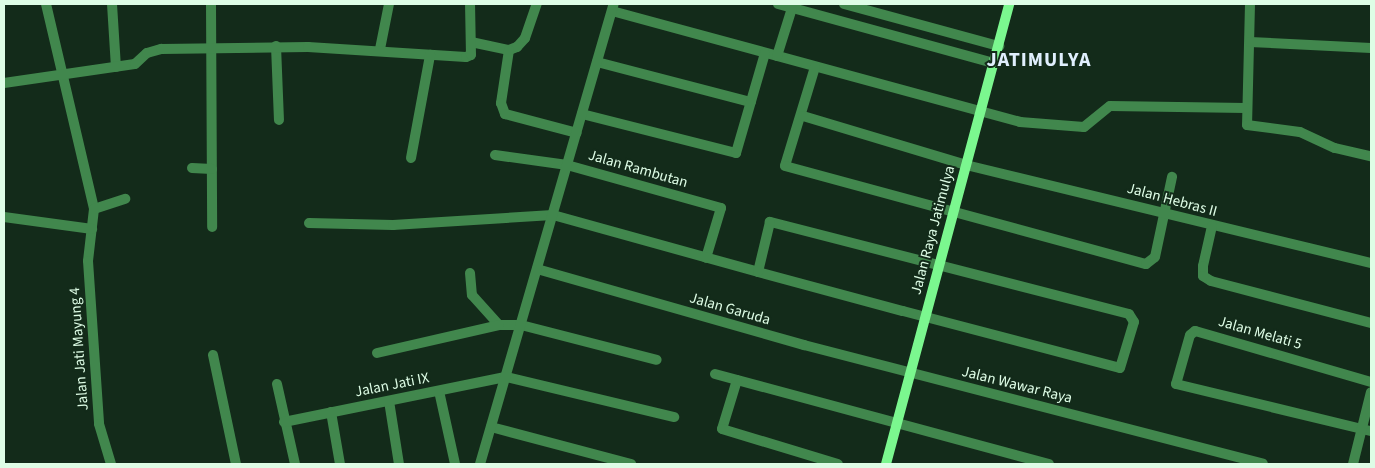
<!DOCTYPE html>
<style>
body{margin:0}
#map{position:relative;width:1375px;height:468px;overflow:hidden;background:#132b1a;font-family:"Source Sans 3",sans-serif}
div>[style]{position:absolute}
.street>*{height:10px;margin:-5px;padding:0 5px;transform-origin:5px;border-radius:5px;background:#41874d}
.secondary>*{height:10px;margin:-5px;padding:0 5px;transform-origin:5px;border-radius:5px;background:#7bf78f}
span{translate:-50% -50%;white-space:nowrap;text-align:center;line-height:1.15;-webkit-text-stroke:4px #132b1a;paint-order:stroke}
.street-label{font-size:15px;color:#defde6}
.district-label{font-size:20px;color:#e0effd;font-weight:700;letter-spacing:1px}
.frame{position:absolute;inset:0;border:5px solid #defde6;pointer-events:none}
</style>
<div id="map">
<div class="street">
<i style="left:46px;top:4px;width:211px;rotate:76.8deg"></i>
<i style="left:94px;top:209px;width:52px;rotate:96.6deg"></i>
<i style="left:88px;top:261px;width:163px;rotate:86.1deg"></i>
<i style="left:99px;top:424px;width:42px;rotate:73.3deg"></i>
<i style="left:112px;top:4px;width:63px;rotate:86.4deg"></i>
<i style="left:211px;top:4px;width:223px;rotate:89.7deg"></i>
<i style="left:778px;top:4px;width:223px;rotate:15.3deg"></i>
<i style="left:844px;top:4px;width:161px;rotate:15.2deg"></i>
<i style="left:1250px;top:4px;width:121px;rotate:91.4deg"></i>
<i style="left:1247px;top:125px;width:53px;rotate:7.5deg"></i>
<i style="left:1300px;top:132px;width:38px;rotate:25deg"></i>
<i style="left:1335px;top:148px;width:37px;rotate:13deg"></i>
<i style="left:612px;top:11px;width:423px;rotate:15.2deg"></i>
<i style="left:1020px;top:122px;width:64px;rotate:4.5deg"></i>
<i style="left:1084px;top:127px;width:33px;rotate:-39deg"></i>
<i style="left:1110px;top:106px;width:136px;rotate:0.8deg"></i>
<i style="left:471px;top:42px;width:39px;rotate:12deg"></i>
<i style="left:509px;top:50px;width:9px;rotate:-21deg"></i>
<i style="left:517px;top:47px;width:12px;rotate:-48deg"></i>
<i style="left:525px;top:38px;width:36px;rotate:-71deg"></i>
<i style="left:1250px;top:42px;width:121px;rotate:2.8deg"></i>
<i style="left:276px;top:46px;width:74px;rotate:87.7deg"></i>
<i style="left:380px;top:49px;width:46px;rotate:-78.7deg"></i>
<i style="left:509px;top:50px;width:54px;rotate:98.6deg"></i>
<i style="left:501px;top:103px;width:12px;rotate:70deg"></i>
<i style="left:505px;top:114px;width:74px;rotate:14.8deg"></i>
<i style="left:777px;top:56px;width:50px;rotate:-72.6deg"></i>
<i style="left:597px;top:62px;width:159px;rotate:14.6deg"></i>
<i style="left:815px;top:67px;width:103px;rotate:106.9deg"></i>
<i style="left:785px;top:166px;width:374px;rotate:15.2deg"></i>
<i style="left:1146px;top:264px;width:11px;rotate:-38deg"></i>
<i style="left:1155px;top:257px;width:82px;rotate:-78deg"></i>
<i style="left:4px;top:83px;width:132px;rotate:-8.3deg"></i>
<i style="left:135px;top:64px;width:16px;rotate:-43deg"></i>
<i style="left:147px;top:53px;width:15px;rotate:-16deg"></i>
<i style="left:161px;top:49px;width:147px;rotate:-0.8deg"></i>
<i style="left:308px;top:47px;width:158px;rotate:3.6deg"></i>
<i style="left:466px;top:57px;width:5px;rotate:-22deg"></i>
<i style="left:471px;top:55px;width:51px;rotate:-91.1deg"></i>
<i style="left:582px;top:114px;width:159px;rotate:14.2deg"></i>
<i style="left:736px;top:153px;width:104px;rotate:-73.8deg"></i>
<i style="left:803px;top:116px;width:170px;rotate:16.7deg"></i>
<i style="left:966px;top:165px;width:417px;rotate:13.6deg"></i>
<i style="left:495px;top:155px;width:73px;rotate:7.9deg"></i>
<i style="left:567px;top:165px;width:160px;rotate:15.6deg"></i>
<i style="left:721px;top:208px;width:52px;rotate:106.7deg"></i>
<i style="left:411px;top:158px;width:105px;rotate:-79.5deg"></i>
<i style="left:192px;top:168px;width:20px;rotate:3deg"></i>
<i style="left:94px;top:209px;width:33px;rotate:-18deg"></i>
<i style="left:4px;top:217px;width:89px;rotate:7.8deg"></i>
<i style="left:309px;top:223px;width:84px;rotate:1.4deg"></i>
<i style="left:393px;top:225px;width:160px;rotate:-3.6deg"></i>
<i style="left:553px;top:215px;width:213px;rotate:15.5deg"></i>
<i style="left:758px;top:272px;width:150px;rotate:15.1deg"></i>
<i style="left:903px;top:311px;width:224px;rotate:14.7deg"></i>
<i style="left:1120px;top:368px;width:48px;rotate:-73.1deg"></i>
<i style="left:1134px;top:322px;width:9px;rotate:-122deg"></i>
<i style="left:1129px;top:314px;width:371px;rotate:-165.6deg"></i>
<i style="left:770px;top:222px;width:51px;rotate:103.5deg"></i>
<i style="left:1212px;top:226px;width:41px;rotate:102.7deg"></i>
<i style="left:1203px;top:266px;width:10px;rotate:90deg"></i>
<i style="left:1203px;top:276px;width:9px;rotate:32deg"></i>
<i style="left:1211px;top:281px;width:165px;rotate:14.7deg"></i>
<i style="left:537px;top:269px;width:278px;rotate:15.9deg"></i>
<i style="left:804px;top:345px;width:474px;rotate:14.5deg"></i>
<i style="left:470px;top:273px;width:22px;rotate:85deg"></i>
<i style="left:472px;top:295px;width:40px;rotate:48deg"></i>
<i style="left:499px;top:325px;width:22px"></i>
<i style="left:521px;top:325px;width:140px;rotate:14.4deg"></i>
<i style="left:377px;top:353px;width:125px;rotate:-12.9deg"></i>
<i style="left:213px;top:355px;width:111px;rotate:78.1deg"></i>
<i style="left:715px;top:374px;width:346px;rotate:15.1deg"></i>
<i style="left:737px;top:380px;width:51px;rotate:107deg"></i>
<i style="left:722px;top:429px;width:121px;rotate:16.8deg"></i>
<i style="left:1371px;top:382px;width:183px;rotate:-163.8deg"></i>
<i style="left:1195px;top:331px;width:6px;rotate:141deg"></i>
<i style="left:1190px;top:335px;width:51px;rotate:105.9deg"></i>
<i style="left:1176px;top:384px;width:201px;rotate:13.6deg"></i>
<i style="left:277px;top:384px;width:82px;rotate:77.3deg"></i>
<i style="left:439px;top:391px;width:75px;rotate:77.6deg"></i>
<i style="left:389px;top:401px;width:64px;rotate:81deg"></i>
<i style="left:331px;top:412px;width:53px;rotate:80.2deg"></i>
<i style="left:284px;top:422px;width:227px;rotate:-11.5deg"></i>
<i style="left:506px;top:377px;width:173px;rotate:13.4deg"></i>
<i style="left:491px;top:427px;width:145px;rotate:14.8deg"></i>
<i style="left:480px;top:464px;width:479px;rotate:-73.8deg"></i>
<i style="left:1353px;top:464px;width:74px;rotate:-76deg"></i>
</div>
<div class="secondary">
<i style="left:886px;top:464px;width:476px;rotate:-75deg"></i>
</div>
<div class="street-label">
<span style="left:638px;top:169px;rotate:16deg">Jalan Rambutan</span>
<span style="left:1172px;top:200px;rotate:15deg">Jalan Hebras II</span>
<span style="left:933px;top:230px;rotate:-75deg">Jalan Raya Jatimulya</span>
<span style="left:730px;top:309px;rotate:16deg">Jalan Garuda</span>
<span style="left:1260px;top:333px;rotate:16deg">Jalan Melati 5</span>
<span style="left:79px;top:349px;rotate:-94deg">Jalan Jati Mayung 4</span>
<span style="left:392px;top:385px;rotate:-11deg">Jalan Jati IX</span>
<span style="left:1017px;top:385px;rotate:14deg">Jalan Wawar Raya</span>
</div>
<div class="district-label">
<span style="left:1039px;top:60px">JATIMULYA</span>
</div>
<div class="frame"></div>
</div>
